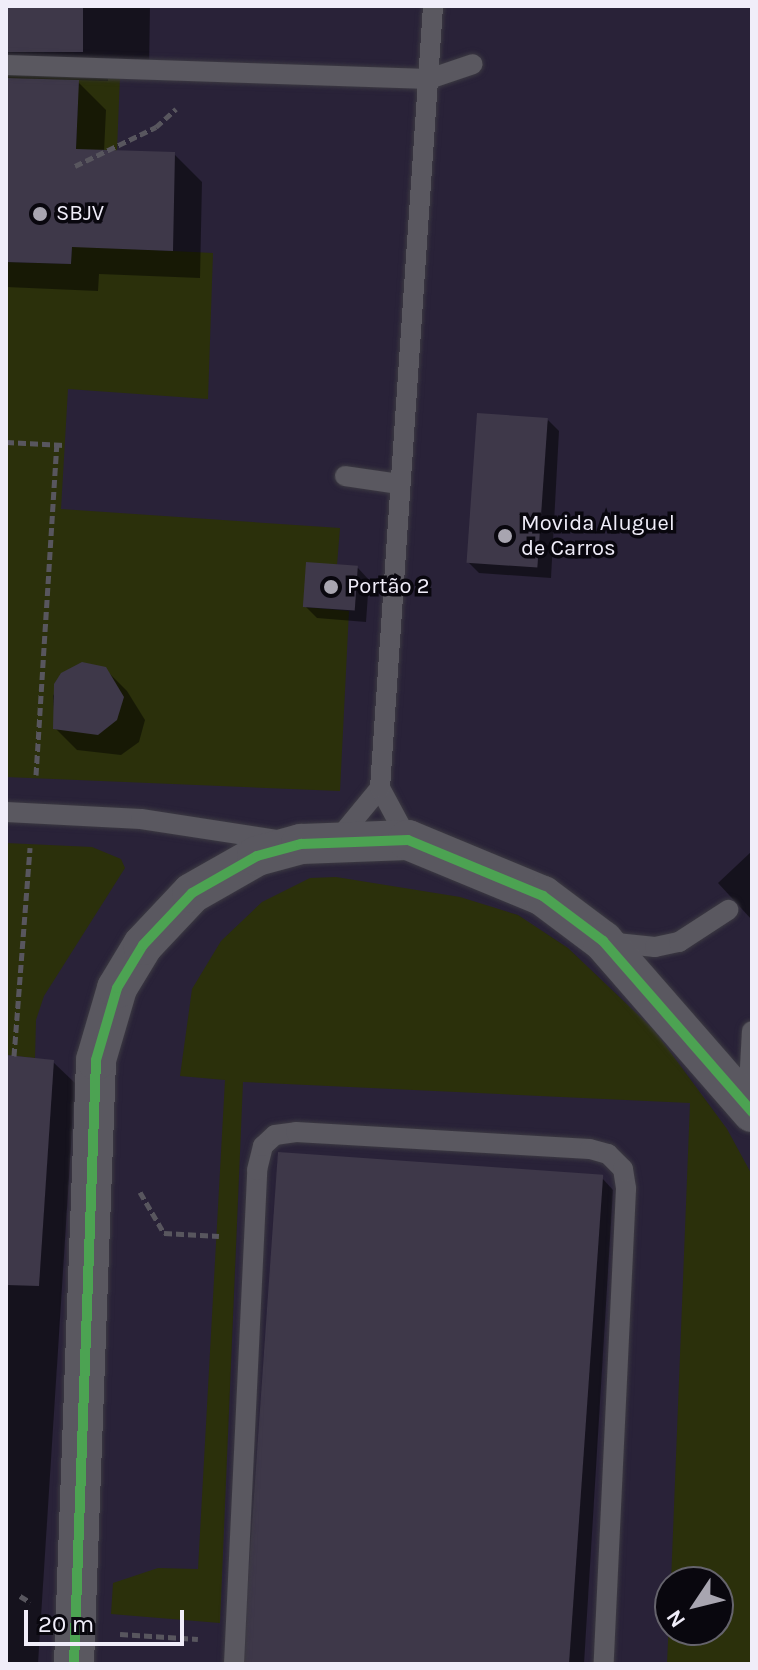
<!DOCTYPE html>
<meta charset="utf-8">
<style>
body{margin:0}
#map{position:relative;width:758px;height:1670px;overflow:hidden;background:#211f28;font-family:Karla,sans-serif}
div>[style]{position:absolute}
.built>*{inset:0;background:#292238}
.green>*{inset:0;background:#2b300b}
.shadow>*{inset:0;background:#0007}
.building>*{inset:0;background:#3e3849;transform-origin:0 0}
.path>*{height:5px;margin-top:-2.5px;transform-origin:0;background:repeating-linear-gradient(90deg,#58565e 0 8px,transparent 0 12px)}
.roads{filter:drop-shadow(0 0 2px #3c3a42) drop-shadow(0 0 2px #3c3a42)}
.service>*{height:20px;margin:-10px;padding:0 10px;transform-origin:10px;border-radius:10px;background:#5a5860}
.minor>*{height:40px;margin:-20px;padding:0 20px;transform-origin:20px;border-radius:20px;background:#5a5860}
.cycleway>*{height:10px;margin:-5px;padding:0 5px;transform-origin:5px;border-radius:5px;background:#4ca352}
.dots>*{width:22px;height:22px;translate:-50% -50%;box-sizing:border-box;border:4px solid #09070e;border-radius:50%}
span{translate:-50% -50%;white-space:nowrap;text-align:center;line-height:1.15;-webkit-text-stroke:7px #09070e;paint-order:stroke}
.poi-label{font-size:22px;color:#f0edf9}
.left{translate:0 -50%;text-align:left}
.frame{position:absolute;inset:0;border:8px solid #f0edf9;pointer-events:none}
.north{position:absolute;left:654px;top:1566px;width:80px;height:80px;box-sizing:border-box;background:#09070e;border:2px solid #65636c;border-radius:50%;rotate:235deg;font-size:22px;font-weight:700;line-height:32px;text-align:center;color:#f0edf9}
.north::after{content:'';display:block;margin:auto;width:28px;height:36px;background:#a8a5b0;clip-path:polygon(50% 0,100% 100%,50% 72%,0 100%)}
.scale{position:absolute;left:24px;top:1610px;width:160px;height:36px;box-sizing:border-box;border:4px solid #f0edf9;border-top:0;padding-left:10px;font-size:24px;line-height:28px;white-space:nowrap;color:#f0edf9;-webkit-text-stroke:6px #09070e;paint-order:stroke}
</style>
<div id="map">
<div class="built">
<i style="clip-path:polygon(evenodd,6px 6px,752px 6px,752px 1664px,6px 1664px,6px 6px,670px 1582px,718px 1582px,718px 1630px,670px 1630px,670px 1582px)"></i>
</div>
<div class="green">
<i style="clip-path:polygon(6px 71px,120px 76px,113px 248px,213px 253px,208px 399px,68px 389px,61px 509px,340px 528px,337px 565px,304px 607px,349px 611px,340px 791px,6px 777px,6px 262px,71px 264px,78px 100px,6px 96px)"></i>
<i style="clip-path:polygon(6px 843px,92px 847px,121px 859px,125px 868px,44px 996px,36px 1020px,35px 1058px,6px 1055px)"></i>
<i style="clip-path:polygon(336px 877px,460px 897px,518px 915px,568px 948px,654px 1030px,727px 1129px,752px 1175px,752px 1664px,667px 1664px,670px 1596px,670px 1630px,718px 1630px,718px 1582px,671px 1582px,690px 1103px,243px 1082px,220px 1623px,111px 1614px,113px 1583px,158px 1568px,198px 1569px,225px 1080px,180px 1076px,192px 989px,221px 941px,262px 902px,310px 878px)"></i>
</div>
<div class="shadow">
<i style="clip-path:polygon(6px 6px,150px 6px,149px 70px,108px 69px,108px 81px,76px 80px,106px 110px,104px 152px,174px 154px,202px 182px,200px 278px,99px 274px,98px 291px,6px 287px)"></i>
<i style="clip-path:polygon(548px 420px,559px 431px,551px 578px,479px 573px,468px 562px)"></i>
<i style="clip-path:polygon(358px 568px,369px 580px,366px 622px,317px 618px,305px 606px)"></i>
<i style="clip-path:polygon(105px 669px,127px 691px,145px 720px,139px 742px,121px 755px,77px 750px,55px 728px,53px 696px,62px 675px)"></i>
<i style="clip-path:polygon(752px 851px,752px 920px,718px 883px)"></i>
<i style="clip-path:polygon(6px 1058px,53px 1062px,75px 1083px,38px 1664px,6px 1664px)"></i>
<i style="clip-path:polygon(602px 1178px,613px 1190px,584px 1664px,249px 1664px)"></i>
</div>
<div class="building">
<i style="left:6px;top:6px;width:77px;height:46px"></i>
<i style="clip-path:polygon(6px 78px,79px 80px,76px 149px,175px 152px,173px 251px,72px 247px,71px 264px,6px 262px)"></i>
<i style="left:477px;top:413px;width:71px;height:150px;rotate:4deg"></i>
<i style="left:306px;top:562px;width:52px;height:45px;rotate:4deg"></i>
<i style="clip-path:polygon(82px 662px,106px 667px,124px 697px,117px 720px,98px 735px,53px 729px,54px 684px,61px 673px)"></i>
<i style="clip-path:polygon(6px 1055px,54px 1060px,39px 1286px,6px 1285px)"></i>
<i style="left:278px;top:1152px;width:326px;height:513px;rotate:4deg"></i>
</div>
<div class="path">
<i style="left:75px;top:166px;width:90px;rotate:-25.7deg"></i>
<i style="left:156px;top:127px;width:27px;rotate:-42deg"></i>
<i style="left:6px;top:442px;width:58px;rotate:3deg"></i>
<i style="left:36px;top:775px;width:332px;rotate:-86.4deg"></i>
<i style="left:14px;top:1056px;width:209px;rotate:-85.6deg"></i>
<i style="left:140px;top:1192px;width:48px;rotate:59.7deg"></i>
<i style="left:164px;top:1233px;width:55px;rotate:3.1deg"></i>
<i style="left:20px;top:1596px;width:12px;rotate:31deg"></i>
<i style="left:120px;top:1634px;width:78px;rotate:3.7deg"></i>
</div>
<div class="roads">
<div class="service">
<i style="left:6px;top:65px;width:423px;rotate:1.9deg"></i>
<i style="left:429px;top:79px;width:46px;rotate:-18.8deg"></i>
<i style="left:345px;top:476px;width:55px;rotate:8.4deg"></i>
<i style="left:6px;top:812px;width:135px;rotate:3deg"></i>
<i style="left:141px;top:819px;width:137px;rotate:8.8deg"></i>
<i style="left:338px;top:839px;width:66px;rotate:-50.5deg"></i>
<i style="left:408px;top:840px;width:59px;rotate:-118.3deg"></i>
<i style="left:380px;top:788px;width:784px;rotate:-86.12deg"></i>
<i style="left:607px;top:942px;width:48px;rotate:5.9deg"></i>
<i style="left:655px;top:947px;width:25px;rotate:-12deg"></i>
<i style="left:679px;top:942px;width:59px;rotate:-33.1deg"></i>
<i style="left:748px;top:1104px;width:73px;rotate:-86.9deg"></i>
<i style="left:234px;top:1664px;width:495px;rotate:-87.3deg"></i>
<i style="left:257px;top:1170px;width:25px;rotate:-76deg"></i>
<i style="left:263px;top:1146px;width:16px;rotate:-43deg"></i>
<i style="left:275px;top:1135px;width:21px;rotate:-8deg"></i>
<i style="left:296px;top:1132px;width:294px;rotate:3.3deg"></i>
<i style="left:590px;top:1149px;width:19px;rotate:16deg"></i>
<i style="left:608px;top:1154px;width:21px;rotate:45deg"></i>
<i style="left:623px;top:1169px;width:20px;rotate:81deg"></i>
<i style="left:626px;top:1189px;width:476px;rotate:92.7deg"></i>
</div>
<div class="minor">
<i style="left:74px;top:1664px;width:604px;rotate:-87.91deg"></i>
<i style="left:96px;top:1060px;width:75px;rotate:-73.7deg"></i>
<i style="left:117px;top:988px;width:50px;rotate:-58.8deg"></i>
<i style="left:143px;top:945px;width:71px;rotate:-46.7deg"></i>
<i style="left:192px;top:893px;width:75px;rotate:-29.6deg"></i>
<i style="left:257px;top:856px;width:46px;rotate:-15.3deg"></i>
<i style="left:301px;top:844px;width:107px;rotate:-2.1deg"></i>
<i style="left:408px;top:840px;width:146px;rotate:22.5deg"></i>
<i style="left:543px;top:896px;width:75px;rotate:36.9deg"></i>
<i style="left:603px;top:941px;width:227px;rotate:48.9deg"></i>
</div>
</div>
<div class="cycleway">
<i style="left:74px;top:1664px;width:604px;rotate:-87.91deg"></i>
<i style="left:96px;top:1060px;width:75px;rotate:-73.7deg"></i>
<i style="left:117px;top:988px;width:50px;rotate:-58.8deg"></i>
<i style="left:143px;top:945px;width:71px;rotate:-46.7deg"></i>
<i style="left:192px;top:893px;width:75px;rotate:-29.6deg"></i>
<i style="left:257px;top:856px;width:46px;rotate:-15.3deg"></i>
<i style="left:301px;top:844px;width:107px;rotate:-2.1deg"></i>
<i style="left:408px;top:840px;width:146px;rotate:22.5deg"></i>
<i style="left:543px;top:896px;width:75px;rotate:36.9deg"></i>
<i style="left:603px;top:941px;width:227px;rotate:48.9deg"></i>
</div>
<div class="dots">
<i style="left:40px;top:214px;background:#a8a5b0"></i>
<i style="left:505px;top:536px;background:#a8a5b0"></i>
<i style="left:331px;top:587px;background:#a8a5b0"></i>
</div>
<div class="poi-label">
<span class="left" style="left:56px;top:214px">SBJV</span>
<span class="left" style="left:521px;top:536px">Movida Aluguel<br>de Carros</span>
<span class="left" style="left:347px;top:587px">Portão 2</span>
</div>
<div class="frame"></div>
<div class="north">N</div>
<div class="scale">20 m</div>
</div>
